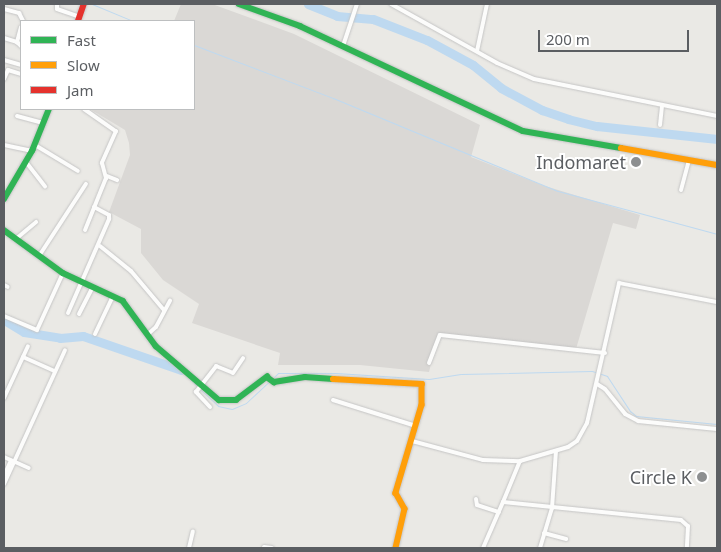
<!DOCTYPE html>
<style>
body{margin:0}
#map{position:relative;width:721px;height:552px;overflow:hidden;background:#eae9e5;font-family:"Noto Sans",sans-serif}
div>[style]{position:absolute}
.industrial>*{inset:0;background:#dad8d5}
.stream>*{height:1px;margin:-0.5px;padding:0 0.5px;transform-origin:0.5px;border-radius:0.5px;background:#bed9f0}
.river>*{height:9px;margin:-4.5px;padding:0 4.5px;transform-origin:4.5px;border-radius:4.5px;background:#bed9f0}
.roads{filter:drop-shadow(0 0 1px #c5c5c5) drop-shadow(0 0 1px #c5c5c5)}
.street>*{height:4px;margin:-2px;padding:0 2px;transform-origin:2px;border-radius:2px;background:#fcfcfb}
.fast>*{height:5.5px;margin:-2.75px;padding:0 2.75px;transform-origin:2.75px;border-radius:2.75px;background:#30b455}
.slow>*{height:5.5px;margin:-2.75px;padding:0 2.75px;transform-origin:2.75px;border-radius:2.75px;background:#ff9f0a}
.jam>*{height:5.5px;margin:-2.75px;padding:0 2.75px;transform-origin:2.75px;border-radius:2.75px;background:#e5322d}
.dots>*{width:14px;height:14px;translate:-50% -50%;box-sizing:border-box;border:2px solid #fff;border-radius:50%}
span{translate:-50% -50%;white-space:nowrap;text-align:center;line-height:1.15;-webkit-text-stroke:4px #fff;paint-order:stroke}
.poi-label{font-size:18px;color:#5b5e62}
.right{translate:-100% -50%;text-align:right}
.frame{position:absolute;inset:0;border:5px solid #5b5e62;pointer-events:none}
.legend{position:absolute;left:20px;top:20px;width:175px;height:90px;box-sizing:border-box;background:#fff;border:1px solid #bdbfc0;margin:0;padding:6px 9px;list-style:none;font-size:15px;color:#5b5e62}
.legend li{display:flex;align-items:center;gap:10px;height:25px}
.legend b{width:25px;border:1px solid #bdbfc0}
.scale{position:absolute;left:538px;top:30px;width:151px;height:22px;box-sizing:border-box;border:2px solid #5b5e62;border-top:0;padding-left:6px;font-size:15px;line-height:18px;white-space:nowrap;color:#5b5e62;-webkit-text-stroke:4px #fff;paint-order:stroke}
</style>
<div id="map">
<div class="industrial">
<i style="clip-path:polygon(181px 4px,212px 4px,294px 34px,480px 125px,471px 157px,545px 186px,640px 215px,636px 229px,613px 223px,576px 349px,439px 333px,429px 372px,360px 365px,278px 365px,280px 353px,192px 323px,199px 304px,163px 280px,141px 253px,141px 229px,109px 212px,130px 155px,129px 143px,125px 130px,90px 109px,194px 109px,194px 21px,174px 21px)"></i>
</div>
<div class="stream">
<i style="left:92px;top:4px;width:44px;rotate:22.5deg"></i>
<i style="left:194px;top:45px;width:149px;rotate:20.9deg"></i>
<i style="left:333px;top:98px;width:243px;rotate:22.5deg"></i>
<i style="left:558px;top:191px;width:165px;rotate:15.1deg"></i>
<i style="left:273px;top:378px;width:7px;rotate:-45deg"></i>
<i style="left:278px;top:373px;width:58px"></i>
<i style="left:336px;top:373px;width:93px;rotate:3.7deg"></i>
<i style="left:429px;top:379px;width:32px;rotate:-9deg"></i>
<i style="left:461px;top:374px;width:131px;rotate:-1.3deg"></i>
<i style="left:592px;top:371px;width:16px;rotate:18deg"></i>
<i style="left:607px;top:376px;width:42px;rotate:56.7deg"></i>
<i style="left:630px;top:411px;width:8px;rotate:40deg"></i>
<i style="left:636px;top:416px;width:81px;rotate:5.6deg"></i>
<i style="left:190px;top:379px;width:11px;rotate:45deg"></i>
<i style="left:201px;top:390px;width:23px;rotate:43deg"></i>
<i style="left:218px;top:406px;width:14px;rotate:12deg"></i>
<i style="left:232px;top:409px;width:15px;rotate:-23deg"></i>
<i style="left:246px;top:403px;width:33px;rotate:-43deg"></i>
</div>
<div class="river">
<i style="left:308px;top:4px;width:31px;rotate:22deg"></i>
<i style="left:337px;top:16px;width:36px;rotate:5deg"></i>
<i style="left:373px;top:19px;width:58px;rotate:21.3deg"></i>
<i style="left:427px;top:40px;width:52px;rotate:28.5deg"></i>
<i style="left:473px;top:65px;width:36px;rotate:39deg"></i>
<i style="left:501px;top:88px;width:47px;rotate:28.2deg"></i>
<i style="left:542px;top:110px;width:28px;rotate:19deg"></i>
<i style="left:568px;top:119px;width:30px;rotate:14deg"></i>
<i style="left:597px;top:126px;width:121px;rotate:6.2deg"></i>
<i style="left:4px;top:320px;width:23px;rotate:31deg"></i>
<i style="left:24px;top:332px;width:36px;rotate:9deg"></i>
<i style="left:60px;top:338px;width:23px;rotate:-5deg"></i>
<i style="left:83px;top:336px;width:104px;rotate:19.1deg"></i>
</div>
<div class="roads">
<div class="street">
<i style="left:57px;top:4px;width:5px;rotate:90deg"></i>
<i style="left:57px;top:9px;width:24px;rotate:19deg"></i>
<i style="left:391px;top:4px;width:121px;rotate:29.1deg"></i>
<i style="left:497px;top:63px;width:40px;rotate:23.4deg"></i>
<i style="left:534px;top:79px;width:187px;rotate:11.4deg"></i>
<i style="left:4px;top:9px;width:16px;rotate:15deg"></i>
<i style="left:19px;top:13px;width:9px;rotate:63deg"></i>
<i style="left:21px;top:27px;width:16px;rotate:105deg"></i>
<i style="left:17px;top:42px;width:6px;rotate:45deg"></i>
<i style="left:4px;top:38px;width:14px;rotate:17deg"></i>
<i style="left:343px;top:46px;width:44px;rotate:-71.6deg"></i>
<i style="left:477px;top:51px;width:48px;rotate:-78deg"></i>
<i style="left:4px;top:60px;width:18px;rotate:16deg"></i>
<i style="left:4px;top:79px;width:10px;rotate:-66deg"></i>
<i style="left:8px;top:70px;width:14px;rotate:17deg"></i>
<i style="left:84px;top:109px;width:39px;rotate:35deg"></i>
<i style="left:116px;top:131px;width:35px;rotate:114deg"></i>
<i style="left:102px;top:163px;width:16px;rotate:75deg"></i>
<i style="left:106px;top:178px;width:56px;rotate:112deg"></i>
<i style="left:17px;top:116px;width:28px;rotate:15deg"></i>
<i style="left:660px;top:125px;width:19px;rotate:-84deg"></i>
<i style="left:4px;top:145px;width:29px;rotate:12deg"></i>
<i style="left:35px;top:145px;width:50px;rotate:31.2deg"></i>
<i style="left:26px;top:162px;width:31px;rotate:52deg"></i>
<i style="left:107px;top:176px;width:11px;rotate:22deg"></i>
<i style="left:681px;top:190px;width:31px;rotate:-75deg"></i>
<i style="left:17px;top:238px;width:25px;rotate:-40deg"></i>
<i style="left:100px;top:246px;width:40px;rotate:39deg"></i>
<i style="left:131px;top:271px;width:51px;rotate:49.8deg"></i>
<i style="left:39px;top:256px;width:86px;rotate:-56.9deg"></i>
<i style="left:4px;top:285px;width:4px;rotate:27deg"></i>
<i style="left:68px;top:313px;width:103px;rotate:-66.4deg"></i>
<i style="left:109px;top:219px;width:4px;rotate:-90deg"></i>
<i style="left:109px;top:215px;width:17px;rotate:-152deg"></i>
<i style="left:79px;top:314px;width:30px;rotate:-63deg"></i>
<i style="left:4px;top:316px;width:36px;rotate:23deg"></i>
<i style="left:37px;top:330px;width:63px;rotate:-65.5deg"></i>
<i style="left:95px;top:334px;width:42px;rotate:-64.7deg"></i>
<i style="left:147px;top:335px;width:12px;rotate:-42deg"></i>
<i style="left:156px;top:327px;width:30px;rotate:-62deg"></i>
<i style="left:23px;top:357px;width:35px;rotate:24deg"></i>
<i style="left:429px;top:363px;width:30px;rotate:-69deg"></i>
<i style="left:440px;top:335px;width:166px;rotate:6.2deg"></i>
<i style="left:597px;top:384px;width:9px;rotate:32deg"></i>
<i style="left:605px;top:389px;width:32px;rotate:51deg"></i>
<i style="left:625px;top:414px;width:15px;rotate:28deg"></i>
<i style="left:638px;top:421px;width:79px;rotate:5.8deg"></i>
<i style="left:4px;top:398px;width:57px;rotate:-65.2deg"></i>
<i style="left:333px;top:400px;width:87px;rotate:17.4deg"></i>
<i style="left:210px;top:407px;width:21px;rotate:-133deg"></i>
<i style="left:196px;top:392px;width:33px;rotate:-52deg"></i>
<i style="left:216px;top:366px;width:18px;rotate:22deg"></i>
<i style="left:233px;top:373px;width:18px;rotate:-56deg"></i>
<i style="left:412px;top:441px;width:73px;rotate:15deg"></i>
<i style="left:483px;top:460px;width:37px;rotate:2deg"></i>
<i style="left:520px;top:461px;width:50px;rotate:-16.3deg"></i>
<i style="left:568px;top:447px;width:11px;rotate:-34deg"></i>
<i style="left:577px;top:441px;width:21px;rotate:-61deg"></i>
<i style="left:587px;top:423px;width:144px;rotate:-77.1deg"></i>
<i style="left:619px;top:283px;width:100px;rotate:11deg"></i>
<i style="left:4px;top:457px;width:27px;rotate:24deg"></i>
<i style="left:4px;top:476px;width:17px;rotate:-66deg"></i>
<i style="left:4px;top:484px;width:147px;rotate:-65.5deg"></i>
<i style="left:476px;top:499px;width:6px;rotate:81deg"></i>
<i style="left:477px;top:505px;width:23px;rotate:18deg"></i>
<i style="left:503px;top:502px;width:44px;rotate:-67.5deg"></i>
<i style="left:544px;top:533px;width:23px;rotate:15deg"></i>
<i style="left:264px;top:547px;width:8px;rotate:7deg"></i>
<i style="left:189px;top:548px;width:17px;rotate:-77deg"></i>
<i style="left:483px;top:548px;width:50px;rotate:-66.5deg"></i>
<i style="left:503px;top:502px;width:179px;rotate:5.8deg"></i>
<i style="left:681px;top:520px;width:9px;rotate:41deg"></i>
<i style="left:688px;top:526px;width:22px;rotate:93deg"></i>
<i style="left:540px;top:548px;width:42px;rotate:-73.3deg"></i>
<i style="left:552px;top:508px;width:57px;rotate:-86deg"></i>
</div>
<div class="fast">
<i style="left:239px;top:4px;width:65px;rotate:19.8deg"></i>
<i style="left:300px;top:26px;width:246px;rotate:25.2deg"></i>
<i style="left:523px;top:131px;width:99px;rotate:9.8deg"></i>
<i style="left:4px;top:199px;width:56px;rotate:-59.7deg"></i>
<i style="left:32px;top:151px;width:45px;rotate:-68deg"></i>
<i style="left:4px;top:230px;width:73px;rotate:36.1deg"></i>
<i style="left:63px;top:273px;width:66px;rotate:25deg"></i>
<i style="left:123px;top:301px;width:56px;rotate:53.7deg"></i>
<i style="left:156px;top:346px;width:83px;rotate:40.6deg"></i>
<i style="left:219px;top:400px;width:17px"></i>
<i style="left:236px;top:400px;width:39px;rotate:-37deg"></i>
<i style="left:267px;top:377px;width:9px;rotate:36deg"></i>
<i style="left:274px;top:382px;width:31px;rotate:-9deg"></i>
<i style="left:305px;top:377px;width:28px;rotate:4deg"></i>
</div>
<div class="slow">
<i style="left:621px;top:148px;width:97px;rotate:10deg"></i>
<i style="left:333px;top:379px;width:89px;rotate:3.2deg"></i>
<i style="left:422px;top:384px;width:21px;rotate:90deg"></i>
<i style="left:422px;top:405px;width:92px;rotate:106.5deg"></i>
<i style="left:396px;top:493px;width:18px;rotate:61deg"></i>
<i style="left:405px;top:509px;width:40px;rotate:103deg"></i>
</div>
<div class="jam">
<i style="left:78px;top:21px;width:18px;rotate:-71deg"></i>
</div>
</div>
<div class="dots">
<i style="left:636px;top:162px;background:#8d8f90"></i>
<i style="left:702px;top:477px;background:#8d8f90"></i>
</div>
<div class="poi-label">
<span class="right" style="left:626px;top:162px">Indomaret</span>
<span class="right" style="left:692px;top:477px">Circle K</span>
</div>
<div class="frame"></div>
<ul class="legend">
<li><b style="height:6px;background:#30b455"></b>Fast</li>
<li><b style="height:6px;background:#ff9f0a"></b>Slow</li>
<li><b style="height:6px;background:#e5322d"></b>Jam</li>
</ul>
<div class="scale">200 m</div>
</div>
